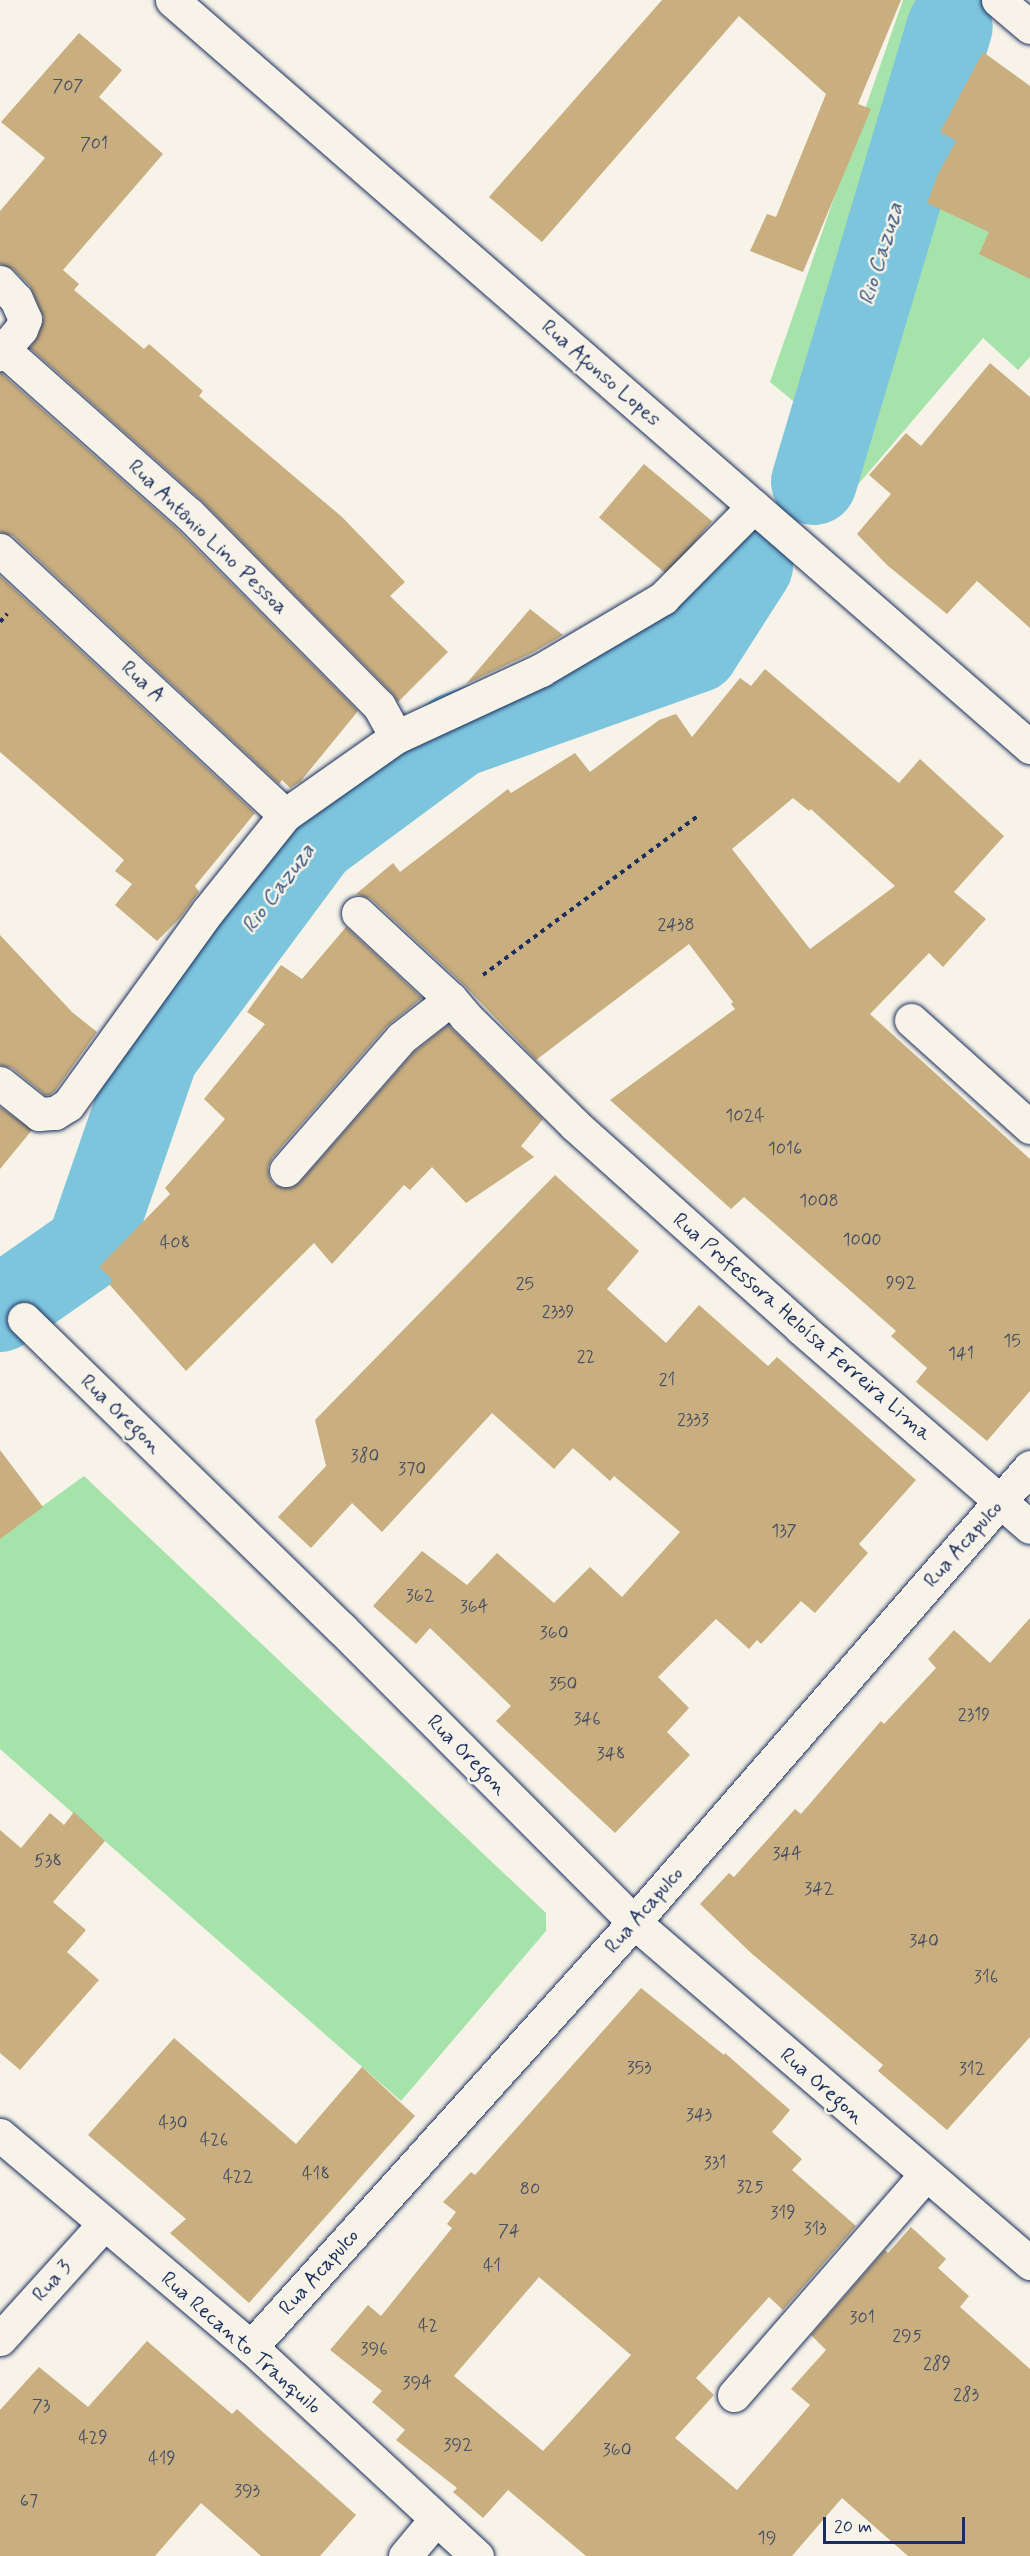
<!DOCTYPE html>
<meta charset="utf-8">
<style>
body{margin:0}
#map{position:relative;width:1030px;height:2556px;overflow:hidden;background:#f7f3e8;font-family:Mynerve,sans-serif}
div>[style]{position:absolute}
.green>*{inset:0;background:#a5e3ab}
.river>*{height:86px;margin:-43px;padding:0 43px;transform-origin:43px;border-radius:43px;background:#7dc5dd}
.building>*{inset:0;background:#c9ae7f;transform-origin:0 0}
.path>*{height:4px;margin-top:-2px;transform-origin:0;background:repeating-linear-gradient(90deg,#1b2f5e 0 4.5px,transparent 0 9px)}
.roads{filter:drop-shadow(0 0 2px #1b2f5e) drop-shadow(0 0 2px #1b2f5e)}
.minor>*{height:33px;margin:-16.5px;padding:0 16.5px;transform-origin:16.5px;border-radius:16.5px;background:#f7f3e8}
span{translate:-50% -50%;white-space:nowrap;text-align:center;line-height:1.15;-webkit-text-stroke:5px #f7f3e8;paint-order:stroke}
.number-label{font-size:18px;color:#464f66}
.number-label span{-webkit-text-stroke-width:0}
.street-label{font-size:21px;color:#1b2f5e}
.water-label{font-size:22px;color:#34547e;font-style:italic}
.scale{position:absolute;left:823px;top:2517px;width:142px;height:27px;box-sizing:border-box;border:3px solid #1b2f5e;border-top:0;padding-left:8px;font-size:18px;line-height:21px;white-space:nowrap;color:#1b2f5e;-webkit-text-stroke:4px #f7f3e8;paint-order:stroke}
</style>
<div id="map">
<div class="green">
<i style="clip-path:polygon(903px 0,939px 0,975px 30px,919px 192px,1030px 238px,1030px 357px,1018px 370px,983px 338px,844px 501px,786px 455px,809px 414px,770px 382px)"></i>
<i style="clip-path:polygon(84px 1476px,546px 1913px,546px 1931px,401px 2101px,0 1749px,0 1537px)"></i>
</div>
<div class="river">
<i style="left:814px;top:482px;width:475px;rotate:-73.4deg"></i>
<i style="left:0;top:1309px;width:108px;rotate:-34.9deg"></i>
<i style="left:89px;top:1247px;width:204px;rotate:-70.9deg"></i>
<i style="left:156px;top:1054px;width:265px;rotate:-53.4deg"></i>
<i style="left:314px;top:841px;width:178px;rotate:-36.5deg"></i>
<i style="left:457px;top:735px;width:254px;rotate:-19.6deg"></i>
<i style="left:696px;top:650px;width:100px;rotate:-57.3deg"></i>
</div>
<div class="building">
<i style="clip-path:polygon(662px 0,901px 0,858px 104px,871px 109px,803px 272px,750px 251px,767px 214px,776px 217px,826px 94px,739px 16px,542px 242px,489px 197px)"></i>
<i style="clip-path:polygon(79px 33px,122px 70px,99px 97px,163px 154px,63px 270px,79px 284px,74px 290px,144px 349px,149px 344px,203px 391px,199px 396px,342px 517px,405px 582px,390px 596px,448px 652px,398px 702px,392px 693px,202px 501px,30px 348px,38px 336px,44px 318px,30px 286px,13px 269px,0 264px,0 211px,45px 158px,1px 122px)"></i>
<i style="clip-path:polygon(983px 52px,1030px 86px,1030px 279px,979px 254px,989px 232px,927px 203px,938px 174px,956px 141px,940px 132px)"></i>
<i style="clip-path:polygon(990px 363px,1030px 397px,1030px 628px,977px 581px,947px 614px,887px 565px,857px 534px,891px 494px,869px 475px,906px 433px,921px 446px)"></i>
<i style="clip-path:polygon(0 372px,176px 528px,358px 711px,300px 782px,290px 788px,282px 780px,279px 784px,13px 536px,0 532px)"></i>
<i style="left:644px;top:464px;width:89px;height:70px;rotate:40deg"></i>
<i style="clip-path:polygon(0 576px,255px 813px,195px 886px,199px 892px,180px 918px,157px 941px,115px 905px,132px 884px,115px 871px,124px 860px,0 752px)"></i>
<i style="clip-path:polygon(530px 609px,563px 635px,532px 653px,466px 684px)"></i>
<i style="clip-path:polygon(evenodd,765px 669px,899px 783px,920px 759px,1004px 836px,954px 892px,986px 919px,943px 967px,929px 953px,870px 1014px,1030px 1159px,1030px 1391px,987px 1441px,916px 1382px,927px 1368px,891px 1336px,896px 1331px,744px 1197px,731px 1209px,610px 1100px,735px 1009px,731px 1004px,733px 1002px,689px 944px,536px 1060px,464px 985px,371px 899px,356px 894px,393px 863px,400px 872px,508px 789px,511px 793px,575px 753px,590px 772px,659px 720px,676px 714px,692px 737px,740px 678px,751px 686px,765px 669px,793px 798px,809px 811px,811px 809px,895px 886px,810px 949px,732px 849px,793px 798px)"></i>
<i style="clip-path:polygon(346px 927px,422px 998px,387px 1026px,272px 1158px,268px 1167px,269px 1177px,273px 1184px,283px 1188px,293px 1187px,300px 1182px,414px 1052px,448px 1025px,543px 1119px,521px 1146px,534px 1157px,466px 1203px,432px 1167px,410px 1190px,404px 1185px,332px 1264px,314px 1243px,186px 1371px,109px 1284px,113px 1280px,99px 1267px,170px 1194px,165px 1188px,225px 1119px,204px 1099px,265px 1024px,247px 1012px,281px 965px,302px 979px)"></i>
<i style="clip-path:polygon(0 935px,72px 1012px,97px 1032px,55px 1091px,49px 1095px,45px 1095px,12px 1068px,0 1065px)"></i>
<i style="clip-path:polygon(0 1107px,32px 1130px,0 1169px)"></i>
<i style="clip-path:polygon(555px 1175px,639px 1251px,607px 1289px,666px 1343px,699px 1305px,768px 1366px,777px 1357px,916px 1480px,859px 1544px,868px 1553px,815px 1613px,801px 1601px,761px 1644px,757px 1640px,749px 1649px,716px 1619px,658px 1677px,689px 1708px,667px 1732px,690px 1755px,615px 1833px,496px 1721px,511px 1706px,430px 1628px,416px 1644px,373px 1606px,422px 1551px,467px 1585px,497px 1553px,554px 1603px,590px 1567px,622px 1597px,680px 1532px,614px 1476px,610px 1481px,573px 1448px,554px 1469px,492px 1413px,382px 1532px,352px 1503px,311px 1548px,278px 1517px,326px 1466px,315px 1420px)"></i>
<i style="clip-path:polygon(0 1450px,43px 1507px,0 1539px)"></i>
<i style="clip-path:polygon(1030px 1618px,1030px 2037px,947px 2130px,878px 2071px,883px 2065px,751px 1953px,700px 1904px,729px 1873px,734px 1877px,795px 1809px,801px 1814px,881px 1721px,884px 1724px,936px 1668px,928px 1659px,954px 1630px,990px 1663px)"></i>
<i style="clip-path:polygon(74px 1812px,105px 1841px,53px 1902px,86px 1930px,67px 1952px,99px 1980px,20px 2070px,0 2053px,0 1830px,21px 1848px,50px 1813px,64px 1825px)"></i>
<i style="clip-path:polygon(evenodd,641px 1988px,724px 2055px,725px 2053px,790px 2110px,772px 2132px,802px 2159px,792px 2170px,856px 2226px,783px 2310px,769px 2297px,696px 2378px,714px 2395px,675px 2438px,737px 2490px,810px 2405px,791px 2389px,826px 2350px,811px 2335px,885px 2250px,888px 2253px,911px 2227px,946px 2259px,938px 2268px,969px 2296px,960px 2307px,1030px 2369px,1030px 2556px,908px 2556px,842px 2498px,792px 2556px,586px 2556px,508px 2490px,483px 2518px,453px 2492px,457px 2488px,396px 2440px,405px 2430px,372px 2402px,382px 2391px,330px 2350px,368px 2305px,381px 2316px,452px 2228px,447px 2224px,456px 2212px,443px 2202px,471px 2172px,475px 2175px,641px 1988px,539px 2277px,631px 2355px,543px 2451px,454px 2376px,539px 2277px)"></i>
<i style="clip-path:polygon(174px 2038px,296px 2144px,362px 2067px,415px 2116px,249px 2303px,170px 2233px,186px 2219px,88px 2135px)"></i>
<i style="clip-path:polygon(147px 2341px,232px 2414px,237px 2409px,356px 2515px,320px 2556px,261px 2556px,201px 2503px,155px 2556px,0 2556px,0 2410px,39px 2367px,88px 2407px)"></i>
</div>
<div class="path">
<i style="left:0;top:622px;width:11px;rotate:-49deg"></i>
<i style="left:483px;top:975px;width:267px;rotate:-36.5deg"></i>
</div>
<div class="roads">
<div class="minor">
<i style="left:172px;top:0;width:1138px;rotate:41.04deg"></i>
<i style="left:998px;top:0;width:42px;rotate:40.2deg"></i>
<i style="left:0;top:282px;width:23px;rotate:47deg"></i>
<i style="left:16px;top:299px;width:22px;rotate:66deg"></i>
<i style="left:25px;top:319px;width:11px;rotate:112deg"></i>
<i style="left:21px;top:329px;width:33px;rotate:130deg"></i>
<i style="left:4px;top:350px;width:247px;rotate:41.6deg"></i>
<i style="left:189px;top:514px;width:270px;rotate:45.3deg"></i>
<i style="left:379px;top:706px;width:35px;rotate:61deg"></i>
<i style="left:0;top:550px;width:389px;rotate:42.9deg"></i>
<i style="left:358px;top:913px;width:127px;rotate:42.8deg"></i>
<i style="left:451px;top:999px;width:23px;rotate:50deg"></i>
<i style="left:466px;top:1017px;width:153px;rotate:44.7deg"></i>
<i style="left:575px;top:1125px;width:304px;rotate:41.9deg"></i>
<i style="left:801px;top:1328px;width:303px;rotate:41deg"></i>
<i style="left:911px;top:1020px;width:160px;rotate:42deg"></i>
<i style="left:0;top:1083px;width:50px;rotate:38.5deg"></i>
<i style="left:39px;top:1114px;width:16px;rotate:-4deg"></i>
<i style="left:55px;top:1113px;width:15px;rotate:-32deg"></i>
<i style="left:68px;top:1105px;width:239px;rotate:-54.2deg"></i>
<i style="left:208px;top:911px;width:123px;rotate:-51.3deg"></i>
<i style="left:285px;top:815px;width:136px;rotate:-35.1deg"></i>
<i style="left:396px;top:737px;width:160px;rotate:-24.8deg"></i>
<i style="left:541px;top:670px;width:142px;rotate:-30.5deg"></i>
<i style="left:663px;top:598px;width:129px;rotate:-45.3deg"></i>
<i style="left:286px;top:1170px;width:175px;rotate:-48.9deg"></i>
<i style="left:401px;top:1038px;width:63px;rotate:-38deg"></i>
<i style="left:24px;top:1319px;width:443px;rotate:44.3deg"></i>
<i style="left:341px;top:1628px;width:415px;rotate:45.1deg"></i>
<i style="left:634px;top:1922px;width:523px;rotate:40.73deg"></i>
<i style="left:0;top:2135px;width:329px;rotate:40.2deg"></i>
<i style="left:251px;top:2347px;width:308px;rotate:42.8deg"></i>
<i style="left:0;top:2339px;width:155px;rotate:-47.9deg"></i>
<i style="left:251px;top:2347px;width:572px;rotate:-47.98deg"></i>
<i style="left:634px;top:1922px;width:603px;rotate:-48.97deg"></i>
<i style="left:734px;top:2395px;width:291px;rotate:-49deg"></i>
<i style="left:405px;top:2556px;width:48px;rotate:-50deg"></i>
</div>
</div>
<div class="number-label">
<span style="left:68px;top:86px">707</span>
<span style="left:94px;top:144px">701</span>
<span style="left:676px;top:925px">2438</span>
<span style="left:745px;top:1116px">1024</span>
<span style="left:785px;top:1149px">1016</span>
<span style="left:819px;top:1201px">1008</span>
<span style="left:862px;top:1240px">1000</span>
<span style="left:175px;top:1243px">408</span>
<span style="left:901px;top:1283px">992</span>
<span style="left:525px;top:1284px">25</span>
<span style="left:558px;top:1312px">2339</span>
<span style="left:1012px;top:1341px">15</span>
<span style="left:961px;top:1354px">141</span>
<span style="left:586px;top:1357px">22</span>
<span style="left:667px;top:1380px">21</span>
<span style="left:693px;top:1420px">2333</span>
<span style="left:365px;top:1456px">380</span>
<span style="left:412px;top:1469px">370</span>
<span style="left:784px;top:1531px">137</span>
<span style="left:420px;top:1596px">362</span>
<span style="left:474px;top:1607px">364</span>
<span style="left:554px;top:1633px">360</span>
<span style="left:563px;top:1684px">350</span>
<span style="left:974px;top:1715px">2319</span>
<span style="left:587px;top:1719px">346</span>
<span style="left:611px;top:1754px">348</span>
<span style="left:787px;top:1854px">344</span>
<span style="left:48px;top:1861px">538</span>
<span style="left:819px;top:1889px">342</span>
<span style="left:924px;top:1941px">340</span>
<span style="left:986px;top:1977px">316</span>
<span style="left:639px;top:2068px">353</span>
<span style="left:972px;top:2069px">312</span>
<span style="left:699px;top:2115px">343</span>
<span style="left:173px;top:2123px">430</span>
<span style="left:214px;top:2140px">426</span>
<span style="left:715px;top:2163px">331</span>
<span style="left:316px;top:2174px">418</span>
<span style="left:238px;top:2177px">422</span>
<span style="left:750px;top:2187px">325</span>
<span style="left:530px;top:2189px">80</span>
<span style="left:783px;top:2213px">319</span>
<span style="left:815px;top:2229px">313</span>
<span style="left:509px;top:2231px">74</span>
<span style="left:492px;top:2266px">41</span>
<span style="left:862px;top:2318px">301</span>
<span style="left:428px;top:2326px">42</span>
<span style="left:907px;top:2336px">295</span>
<span style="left:374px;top:2349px">396</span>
<span style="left:937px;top:2364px">289</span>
<span style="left:417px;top:2383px">394</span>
<span style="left:966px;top:2395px">283</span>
<span style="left:41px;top:2406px">73</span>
<span style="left:93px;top:2438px">429</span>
<span style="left:458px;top:2445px">392</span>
<span style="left:617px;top:2450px">360</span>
<span style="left:162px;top:2459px">419</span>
<span style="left:247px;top:2491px">393</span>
<span style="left:29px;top:2501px">67</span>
<span style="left:767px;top:2538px">19</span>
</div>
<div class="street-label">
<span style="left:601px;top:373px;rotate:41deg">Rua Afonso Lopes</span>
<span style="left:208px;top:537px;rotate:44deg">Rua Antônio Lino Pessoa</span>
<span style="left:143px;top:682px;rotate:43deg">Rua A</span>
<span style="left:802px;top:1327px;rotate:41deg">Rua Professora Heloísa Ferreira Lima</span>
<span style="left:121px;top:1414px;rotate:44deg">Rua Oregon</span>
<span style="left:963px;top:1544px;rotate:-49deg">Rua Acapulco</span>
<span style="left:467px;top:1755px;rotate:45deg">Rua Oregon</span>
<span style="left:644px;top:1910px;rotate:-49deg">Rua Acapulco</span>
<span style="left:822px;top:2086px;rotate:41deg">Rua Oregon</span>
<span style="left:319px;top:2272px;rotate:-48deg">Rua Acapulco</span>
<span style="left:52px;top:2281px;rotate:-48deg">Rua 3</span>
<span style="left:241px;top:2343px;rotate:41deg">Rua Recanto Tranquilo</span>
</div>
<div class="water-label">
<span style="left:882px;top:254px;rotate:-73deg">Rio Cazuza</span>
<span style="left:279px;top:889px;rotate:-53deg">Rio Cazuza</span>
</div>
<div class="scale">20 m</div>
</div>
